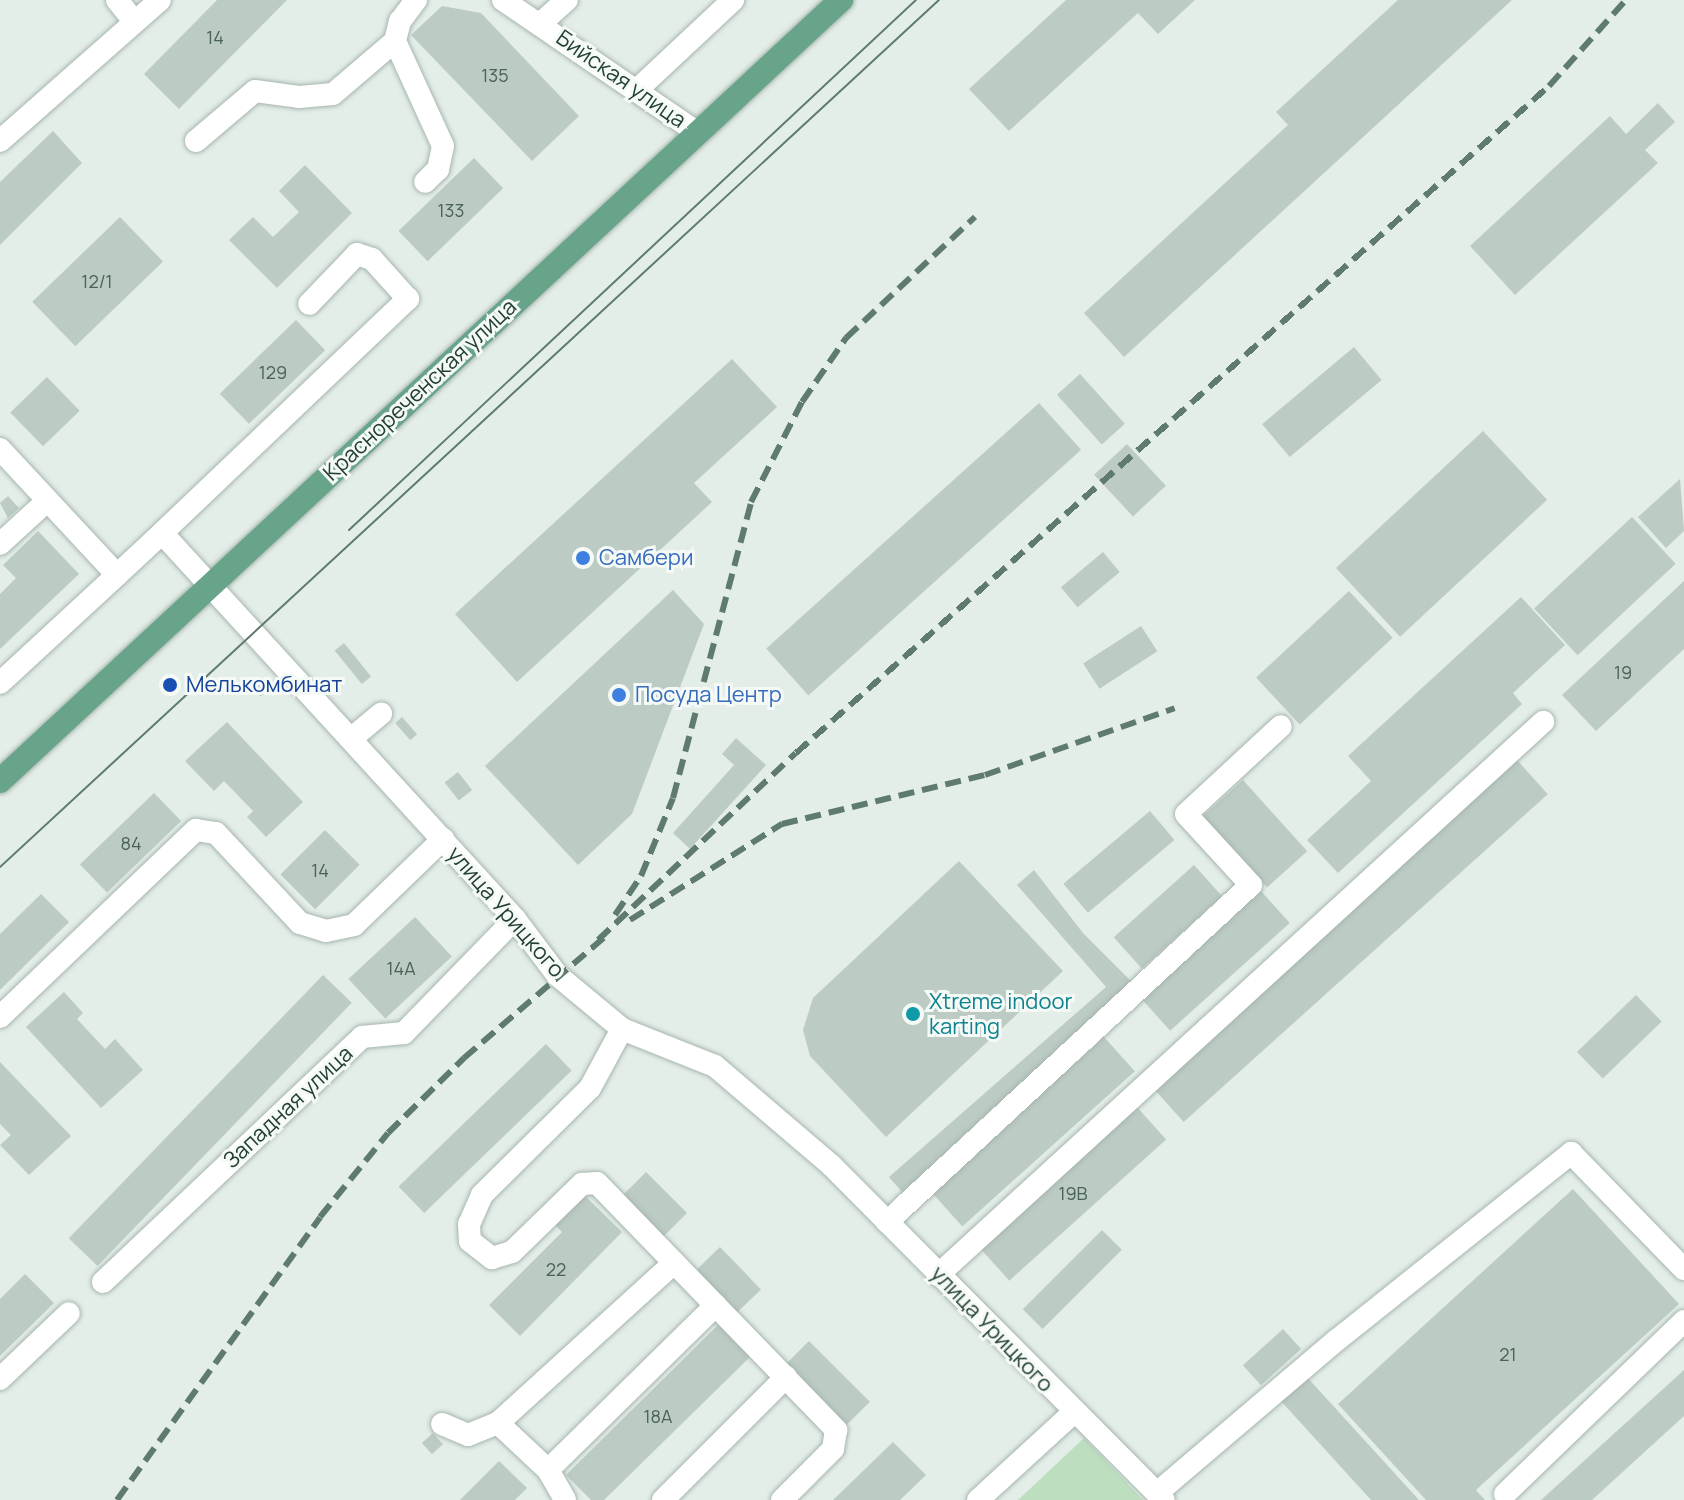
<!DOCTYPE html>
<meta charset="utf-8">
<style>
body{margin:0}
#map{position:relative;width:1684px;height:1500px;overflow:hidden;background:#e4eee8;font-family:Manrope,sans-serif}
div>[style]{position:absolute}
.green>*{inset:0;background:#bddfc0}
.building>*{inset:0;background:#bccbc3;transform-origin:0 0}
.roads{filter:drop-shadow(0 0 2px #a6b6ae) drop-shadow(0 0 2px #a6b6ae)}
.minor>*{height:22px;margin:-11px;padding:0 11px;transform-origin:11px;border-radius:11px;background:#fff}
.major>*{height:24px;margin:-12px;padding:0 12px;transform-origin:12px;border-radius:12px;background:#68a48a}
.tram>*{height:2px;margin:-1px;padding:0 1px;transform-origin:1px;border-radius:1px;background:#5e7b6e}
.rail>*{height:6px;margin-top:-3px;transform-origin:0;background:repeating-linear-gradient(90deg,#5e7b6e 0 16px,transparent 0 24px)}
.dots>*{width:22px;height:22px;translate:-50% -50%;box-sizing:border-box;border:4px solid #f5faf6;border-radius:50%}
span{translate:-50% -50%;white-space:nowrap;text-align:center;line-height:1.15;-webkit-text-stroke:6px #f5faf6;paint-order:stroke}
.number-label{font-size:18px;color:#496357}
.number-label span{-webkit-text-stroke-width:0}
.street-label{font-size:22px;color:#234033}
.shop-label{font-size:22px;color:#366cbe}
.left{translate:0 -50%;text-align:left}
.transit-label{font-size:22px;color:#164399}
.culture-label{font-size:22px;color:#0d838f}
</style>
<div id="map">
<div class="green">
<i style="clip-path:polygon(1084px 1438px,1143px 1500px,1018px 1500px)"></i>
</div>
<div class="building">
<i style="clip-path:polygon(217px 0,287px 0,179px 109px,144px 74px)"></i>
<i style="clip-path:polygon(1066px 0,1195px 0,1158px 34px,1138px 13px,1009px 131px,969px 89px)"></i>
<i style="clip-path:polygon(1398px 0,1512px 0,1124px 357px,1084px 313px,1288px 125px,1276px 112px)"></i>
<i style="clip-path:polygon(442px 6px,481px 13px,579px 116px,532px 161px,411px 35px)"></i>
<i style="clip-path:polygon(1658px 103px,1675px 122px,1645px 150px,1658px 163px,1515px 295px,1470px 246px,1610px 116px,1626px 134px)"></i>
<i style="clip-path:polygon(53px 131px,82px 163px,0 245px,0 182px)"></i>
<i style="left:474px;top:158px;width:42px;height:105px;rotate:46deg"></i>
<i style="clip-path:polygon(305px 165px,352px 213px,277px 288px,229px 240px,253px 217px,273px 237px,299px 212px,279px 191px)"></i>
<i style="left:120px;top:217px;width:62px;height:122px;rotate:46deg"></i>
<i style="left:296px;top:320px;width:42px;height:106px;rotate:46deg"></i>
<i style="left:1354px;top:347px;width:43px;height:120px;rotate:50deg"></i>
<i style="clip-path:polygon(732px 359px,777px 407px,694px 483px,712px 502px,517px 682px,455px 614px)"></i>
<i style="left:1080px;top:374px;width:67px;height:31px;rotate:48deg"></i>
<i style="left:47px;top:377px;width:47px;height:51px;rotate:46deg"></i>
<i style="left:1039px;top:403px;width:63px;height:367px;rotate:48deg"></i>
<i style="left:1483px;top:431px;width:94px;height:201px;rotate:47deg"></i>
<i style="left:1127px;top:444px;width:57px;height:45px;rotate:47deg"></i>
<i style="clip-path:polygon(1680px 479px,1684px 531px,1666px 548px,1638px 517px)"></i>
<i style="clip-path:polygon(8px 496px,19px 508px,8px 518px,0 503px)"></i>
<i style="left:1632px;top:517px;width:64px;height:134px;rotate:47deg"></i>
<i style="clip-path:polygon(38px 531px,79px 574px,0 649px,0 594px,16px 578px,3px 565px)"></i>
<i style="left:1103px;top:552px;width:26px;height:55px;rotate:50deg"></i>
<i style="clip-path:polygon(1684px 581px,1684px 649px,1596px 731px,1562px 695px)"></i>
<i style="clip-path:polygon(673px 590px,704px 624px,632px 814px,578px 865px,485px 766px)"></i>
<i style="left:1349px;top:591px;width:64px;height:127px;rotate:47deg"></i>
<i style="clip-path:polygon(1521px 597px,1565px 645px,1513px 693px,1522px 704px,1338px 873px,1307px 840px,1371px 781px,1348px 756px)"></i>
<i style="left:1141px;top:626px;width:30px;height:69px;rotate:57deg"></i>
<i style="left:344px;top:643px;width:43px;height:12px;rotate:51deg"></i>
<i style="left:267px;top:679px;width:10px;height:16px;rotate:53deg"></i>
<i style="left:402px;top:717px;width:23px;height:9px;rotate:49deg"></i>
<i style="clip-path:polygon(227px 722px,303px 802px,266px 837px,247px 817px,253px 811px,224px 781px,214px 791px,185px 761px)"></i>
<i style="clip-path:polygon(736px 738px,766px 765px,690px 849px,673px 833px,734px 765px,722px 754px)"></i>
<i style="left:1517px;top:760px;width:46px;height:490px;rotate:48deg"></i>
<i style="left:458px;top:772px;width:23px;height:17px;rotate:52deg"></i>
<i style="left:1243px;top:780px;width:96px;height:54px;rotate:48deg"></i>
<i style="left:154px;top:793px;width:39px;height:103px;rotate:46deg"></i>
<i style="left:1150px;top:811px;width:38px;height:113px;rotate:50deg"></i>
<i style="left:325px;top:830px;width:49px;height:63px;rotate:45deg"></i>
<i style="clip-path:polygon(959px 861px,1063px 971px,886px 1137px,810px 1056px,803px 1030px,813px 998px)"></i>
<i style="left:1194px;top:865px;width:42px;height:108px;rotate:48deg"></i>
<i style="clip-path:polygon(1034px 870px,1083px 933px,1136px 986px,902px 1192px,889px 1177px,1106px 987px,1017px 885px)"></i>
<i style="left:1261px;top:891px;width:43px;height:161px;rotate:48deg"></i>
<i style="clip-path:polygon(41px 894px,69px 922px,0 990px,0 934px)"></i>
<i style="left:415px;top:917px;width:54px;height:91px;rotate:47deg"></i>
<i style="left:323px;top:975px;width:40px;height:366px;rotate:44deg"></i>
<i style="clip-path:polygon(64px 992px,83px 1013px,77px 1019px,105px 1049px,115px 1039px,143px 1070px,101px 1108px,26px 1027px)"></i>
<i style="left:1636px;top:995px;width:37px;height:82px;rotate:46deg"></i>
<i style="left:1104px;top:1037px;width:46px;height:232px;rotate:48deg"></i>
<i style="left:546px;top:1044px;width:37px;height:205px;rotate:46deg"></i>
<i style="clip-path:polygon(0 1062px,71px 1136px,29px 1175px,0 1145px,11px 1135px,0 1124px)"></i>
<i style="left:1136px;top:1106px;width:45px;height:211px;rotate:48deg"></i>
<i style="left:646px;top:1172px;width:58px;height:34px;rotate:45deg"></i>
<i style="clip-path:polygon(1573px 1189px,1679px 1304px,1476px 1490px,1485px 1500px,1426px 1500px,1338px 1404px)"></i>
<i style="clip-path:polygon(581px 1192px,622px 1232px,520px 1336px,489px 1305px,562px 1232px,552px 1222px)"></i>
<i style="left:1102px;top:1230px;width:28px;height:112px;rotate:45deg"></i>
<i style="left:720px;top:1247px;width:59px;height:33px;rotate:46deg"></i>
<i style="clip-path:polygon(25px 1274px,54px 1303px,0 1356px,0 1299px)"></i>
<i style="clip-path:polygon(718px 1325px,750px 1357px,604px 1500px,591px 1500px,566px 1475px)"></i>
<i style="left:1283px;top:1329px;width:27px;height:54px;rotate:48deg"></i>
<i style="left:809px;top:1341px;width:86px;height:35px;rotate:45deg"></i>
<i style="clip-path:polygon(1684px 1370px,1684px 1416px,1592px 1500px,1541px 1500px)"></i>
<i style="clip-path:polygon(1306px 1376px,1419px 1500px,1371px 1500px,1280px 1400px)"></i>
<i style="left:433px;top:1433px;width:15px;height:15px;rotate:48deg"></i>
<i style="clip-path:polygon(893px 1442px,926px 1475px,900px 1500px,833px 1500px)"></i>
<i style="clip-path:polygon(499px 1461px,527px 1488px,515px 1500px,460px 1500px)"></i>
</div>
<div class="roads">
<div class="minor">
<i style="left:117px;top:0;width:28px;rotate:51deg"></i>
<i style="left:416px;top:0;width:26px;rotate:127deg"></i>
<i style="left:400px;top:21px;width:21px;rotate:104deg"></i>
<i style="left:395px;top:41px;width:115px;rotate:65.4deg"></i>
<i style="left:443px;top:146px;width:24px;rotate:102deg"></i>
<i style="left:438px;top:169px;width:18px;rotate:135deg"></i>
<i style="left:503px;top:0;width:236px;rotate:34.3deg"></i>
<i style="left:540px;top:24px;width:36px;rotate:-42deg"></i>
<i style="left:639px;top:88px;width:129px;rotate:-43.1deg"></i>
<i style="left:0;top:141px;width:213px;rotate:-41.4deg"></i>
<i style="left:196px;top:141px;width:77px;rotate:-40.3deg"></i>
<i style="left:255px;top:91px;width:44px;rotate:7.8deg"></i>
<i style="left:299px;top:97px;width:34px;rotate:-5deg"></i>
<i style="left:333px;top:94px;width:82px;rotate:-40.5deg"></i>
<i style="left:0;top:449px;width:172px;rotate:47.1deg"></i>
<i style="left:117px;top:575px;width:62px;rotate:-43deg"></i>
<i style="left:162px;top:533px;width:523px;rotate:47.56deg"></i>
<i style="left:515px;top:919px;width:70px;rotate:53.1deg"></i>
<i style="left:557px;top:975px;width:85px;rotate:39.7deg"></i>
<i style="left:622px;top:1029px;width:100px;rotate:21.7deg"></i>
<i style="left:715px;top:1066px;width:153px;rotate:40.5deg"></i>
<i style="left:831px;top:1165px;width:472px;rotate:45.2deg"></i>
<i style="left:162px;top:533px;width:340px;rotate:-43.6deg"></i>
<i style="left:408px;top:299px;width:54px;rotate:-132deg"></i>
<i style="left:372px;top:259px;width:16px;rotate:-162deg"></i>
<i style="left:357px;top:254px;width:69px;rotate:133.8deg"></i>
<i style="left:0;top:544px;width:64px;rotate:-42.5deg"></i>
<i style="left:0;top:683px;width:159px;rotate:-42.7deg"></i>
<i style="left:352px;top:738px;width:38px;rotate:-40deg"></i>
<i style="left:0;top:1017px;width:271px;rotate:-43.7deg"></i>
<i style="left:196px;top:830px;width:20px;rotate:9deg"></i>
<i style="left:216px;top:833px;width:123px;rotate:47deg"></i>
<i style="left:300px;top:923px;width:27px;rotate:17deg"></i>
<i style="left:326px;top:931px;width:29px;rotate:-12deg"></i>
<i style="left:354px;top:925px;width:124px;rotate:-44deg"></i>
<i style="left:622px;top:1029px;width:67px;rotate:118.5deg"></i>
<i style="left:590px;top:1088px;width:152px;rotate:135.3deg"></i>
<i style="left:482px;top:1195px;width:32px;rotate:114deg"></i>
<i style="left:469px;top:1224px;width:17px;rotate:87deg"></i>
<i style="left:470px;top:1241px;width:28px;rotate:38deg"></i>
<i style="left:492px;top:1258px;width:21px;rotate:-17deg"></i>
<i style="left:512px;top:1252px;width:98px;rotate:-44.2deg"></i>
<i style="left:582px;top:1184px;width:15px;rotate:-4deg"></i>
<i style="left:597px;top:1183px;width:344px;rotate:45.9deg"></i>
<i style="left:836px;top:1430px;width:19px;rotate:99deg"></i>
<i style="left:833px;top:1449px;width:72px;rotate:135deg"></i>
<i style="left:887px;top:1222px;width:496px;rotate:-42.8deg"></i>
<i style="left:1251px;top:885px;width:96px;rotate:-132.5deg"></i>
<i style="left:1186px;top:814px;width:129px;rotate:-42.8deg"></i>
<i style="left:938px;top:1275px;width:820px;rotate:-42.43deg"></i>
<i style="left:103px;top:1282px;width:357px;rotate:-43.4deg"></i>
<i style="left:362px;top:1037px;width:42px;rotate:-5.4deg"></i>
<i style="left:404px;top:1033px;width:159px;rotate:-45.8deg"></i>
<i style="left:0;top:1379px;width:95px;rotate:-43.7deg"></i>
<i style="left:498px;top:1423px;width:69px;rotate:43.2deg"></i>
<i style="left:548px;top:1470px;width:34px;rotate:60deg"></i>
<i style="left:442px;top:1424px;width:28px;rotate:23deg"></i>
<i style="left:468px;top:1435px;width:32px;rotate:-22deg"></i>
<i style="left:498px;top:1423px;width:238px;rotate:-42.3deg"></i>
<i style="left:548px;top:1470px;width:235px;rotate:-44.5deg"></i>
<i style="left:1157px;top:1493px;width:236px;rotate:-40.4deg"></i>
<i style="left:1337px;top:1340px;width:300px;rotate:-38.6deg"></i>
<i style="left:1571px;top:1153px;width:162px;rotate:45.8deg"></i>
<i style="left:1505px;top:1494px;width:249px;rotate:-44deg"></i>
<i style="left:663px;top:1500px;width:174px;rotate:-45deg"></i>
<i style="left:978px;top:1500px;width:129px;rotate:-42.5deg"></i>
</div>
<div class="major">
<i style="left:0;top:781px;width:1148px;rotate:-42.88deg"></i>
</div>
</div>
<div class="tram">
<i style="left:349px;top:530px;width:776px;rotate:-43.07deg"></i>
<i style="left:0;top:867px;width:1278px;rotate:-42.72deg"></i>
</div>
<div class="rail">
<i style="left:615px;top:915px;width:47px;rotate:-56.3deg"></i>
<i style="left:641px;top:876px;width:84px;rotate:-67.7deg"></i>
<i style="left:673px;top:798px;width:306px;rotate:-75.2deg"></i>
<i style="left:751px;top:502px;width:112px;rotate:-63deg"></i>
<i style="left:802px;top:402px;width:78px;rotate:-55.5deg"></i>
<i style="left:846px;top:338px;width:177px;rotate:-43.2deg"></i>
<i style="left:630px;top:920px;width:180px;rotate:-32.3deg"></i>
<i style="left:782px;top:824px;width:209px;rotate:-13.6deg"></i>
<i style="left:985px;top:775px;width:201px;rotate:-19.4deg"></i>
<i style="left:598px;top:940px;width:272px;rotate:-43.4deg"></i>
<i style="left:796px;top:753px;width:1006px;rotate:-41.53deg"></i>
<i style="left:1549px;top:86px;width:115px;rotate:-48.2deg"></i>
<i style="left:117px;top:1500px;width:348px;rotate:-54.3deg"></i>
<i style="left:320px;top:1217px;width:108px;rotate:-51deg"></i>
<i style="left:388px;top:1133px;width:107px;rotate:-44.6deg"></i>
<i style="left:464px;top:1058px;width:189px;rotate:-40.7deg"></i>
</div>
<div class="dots">
<i style="left:583px;top:558px;background:#3f7fe0"></i>
<i style="left:170px;top:685px;background:#1a4fb4"></i>
<i style="left:619px;top:695px;background:#3f7fe0"></i>
<i style="left:913px;top:1014px;background:#0f9aa8"></i>
</div>
<div class="number-label">
<span style="left:215px;top:37px">14</span>
<span style="left:495px;top:75px">135</span>
<span style="left:451px;top:210px">133</span>
<span style="left:97px;top:281px">12/1</span>
<span style="left:273px;top:372px">129</span>
<span style="left:1623px;top:672px">19</span>
<span style="left:131px;top:843px">84</span>
<span style="left:320px;top:870px">14</span>
<span style="left:401px;top:968px">14А</span>
<span style="left:1073px;top:1193px">19В</span>
<span style="left:556px;top:1269px">22</span>
<span style="left:1508px;top:1354px">21</span>
<span style="left:658px;top:1416px">18А</span>
</div>
<div class="street-label">
<span style="left:621px;top:79px;rotate:35deg">Бийская улица</span>
<span style="left:420px;top:390px;rotate:-43deg">Краснореченская улица</span>
<span style="left:506px;top:912px;rotate:49deg">улица Урицкого</span>
<span style="left:288px;top:1107px;rotate:-43deg">Западная улица</span>
<span style="left:992px;top:1329px;rotate:46deg">улица Урицкого</span>
</div>
<div class="shop-label">
<span class="left" style="left:599px;top:558px">Самбери</span>
<span class="left" style="left:635px;top:695px">Посуда Центр</span>
</div>
<div class="transit-label">
<span class="left" style="left:186px;top:685px">Мелькомбинат</span>
</div>
<div class="culture-label">
<span class="left" style="left:929px;top:1014px">Xtreme indoor<br>karting</span>
</div>
</div>
